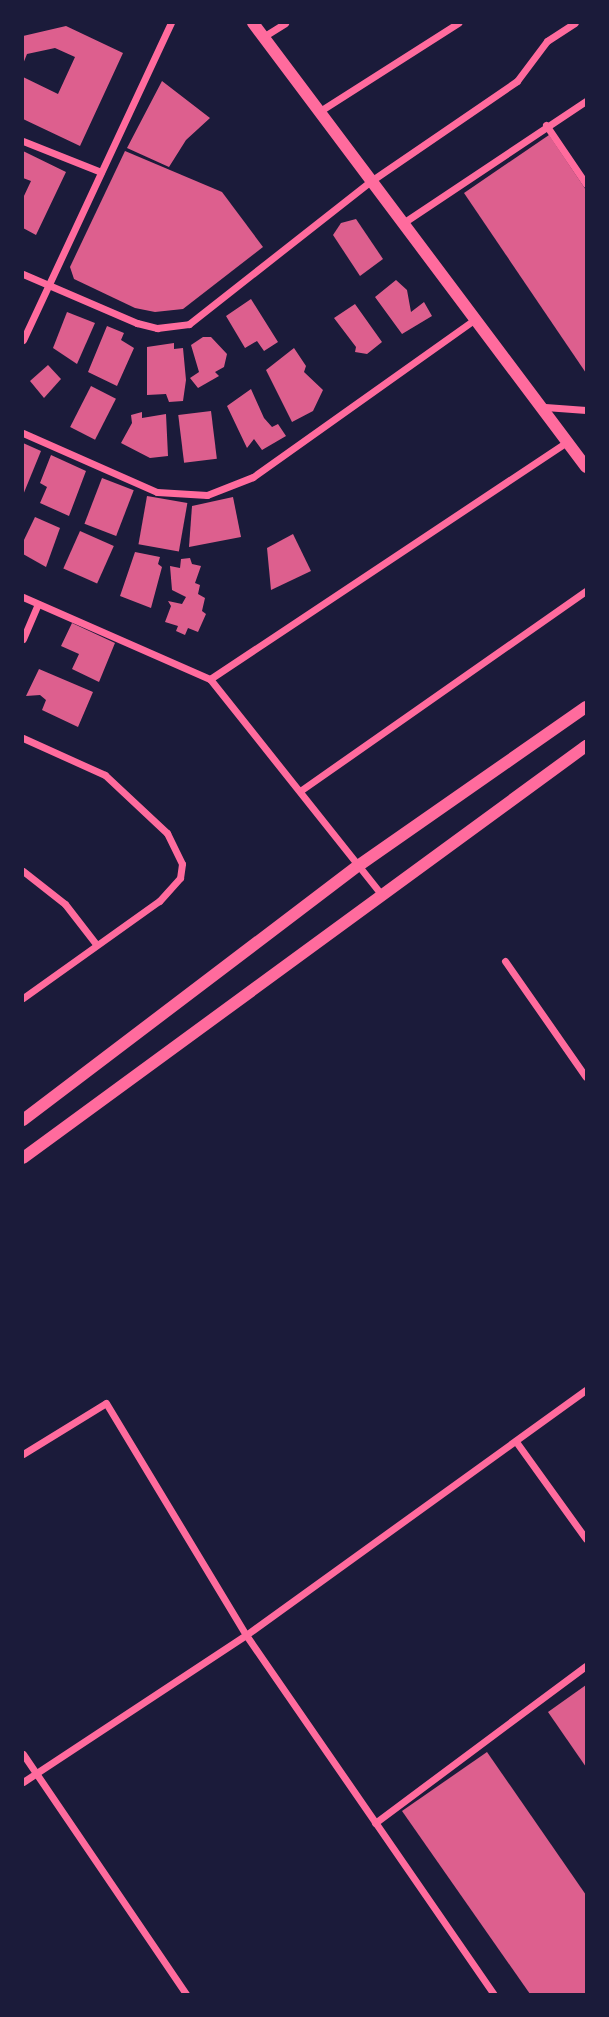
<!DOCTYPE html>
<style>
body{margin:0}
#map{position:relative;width:609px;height:2017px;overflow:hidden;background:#1b1b3a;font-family:"Archivo Narrow",sans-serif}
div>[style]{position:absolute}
.building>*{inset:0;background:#dd5f8e;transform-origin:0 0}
.minor>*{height:7px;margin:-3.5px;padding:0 3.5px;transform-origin:3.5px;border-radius:3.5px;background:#ff6b9d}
.tertiary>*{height:12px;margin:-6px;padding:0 6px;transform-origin:6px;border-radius:6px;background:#ff6b9d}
span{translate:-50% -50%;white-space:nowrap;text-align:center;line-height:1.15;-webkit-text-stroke:5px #1b1b3a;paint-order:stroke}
.frame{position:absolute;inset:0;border:24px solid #1b1b3a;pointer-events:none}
</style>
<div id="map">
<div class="building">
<i style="clip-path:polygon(66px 26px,123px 53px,80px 146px,23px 119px,23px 77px,58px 94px,75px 57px,55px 48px,27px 54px,23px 64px,23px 36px)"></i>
<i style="clip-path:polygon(162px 81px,210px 118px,186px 140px,169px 167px,127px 148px)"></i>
<i style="clip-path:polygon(549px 135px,586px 190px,586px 373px,464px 193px)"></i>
<i style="clip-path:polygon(23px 151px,66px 172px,36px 235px,23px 228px,23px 198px,31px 181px,23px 178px)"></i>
<i style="clip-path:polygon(125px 151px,222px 192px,263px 247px,183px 309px,155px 312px,135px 308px,74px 279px,70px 267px)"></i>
<i style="clip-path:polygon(356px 219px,383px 259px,360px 276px,333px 235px,341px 223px)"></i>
<i style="clip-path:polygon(396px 280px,407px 290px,411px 312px,424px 302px,432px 316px,402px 334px,375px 297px)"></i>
<i style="clip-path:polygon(251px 299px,278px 342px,264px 351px,257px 341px,245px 348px,226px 316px)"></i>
<i style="clip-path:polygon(355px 304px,382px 342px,367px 354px,355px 352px,356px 347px,334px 318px)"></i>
<i style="clip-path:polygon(67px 312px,95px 323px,77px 364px,53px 348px)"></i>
<i style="clip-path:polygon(107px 326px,124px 333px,121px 340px,134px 348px,117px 386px,88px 372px)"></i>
<i style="clip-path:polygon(203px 337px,211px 337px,227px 354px,224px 367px,215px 372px,219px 376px,198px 388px,190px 378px,199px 372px,191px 345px)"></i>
<i style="clip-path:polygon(174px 343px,174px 349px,183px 348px,186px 380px,183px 401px,169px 402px,166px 394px,147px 395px,147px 347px)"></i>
<i style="clip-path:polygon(294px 348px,306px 366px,304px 372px,323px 390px,313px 411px,292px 422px,266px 370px)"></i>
<i style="clip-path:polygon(48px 365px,61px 379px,44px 398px,30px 381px)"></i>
<i style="left:91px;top:386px;width:28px;height:46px;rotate:27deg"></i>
<i style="clip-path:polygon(251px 389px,264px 418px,272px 427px,278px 424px,286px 436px,262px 450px,254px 439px,247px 448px,227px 406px)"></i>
<i style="left:211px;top:411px;width:48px;height:33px;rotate:83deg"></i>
<i style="clip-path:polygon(142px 412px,142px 418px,166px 414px,168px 456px,150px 458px,121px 443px,132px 423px,131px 415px)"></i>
<i style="clip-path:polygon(23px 443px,41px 451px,23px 495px)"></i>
<i style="clip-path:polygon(51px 455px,86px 471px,69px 516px,40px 503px,47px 487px,40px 483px)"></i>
<i style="left:102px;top:478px;width:34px;height:49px;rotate:21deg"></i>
<i style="left:147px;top:496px;width:41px;height:49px;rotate:10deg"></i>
<i style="clip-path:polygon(233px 497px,241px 537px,189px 547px,192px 506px)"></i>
<i style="clip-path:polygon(35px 517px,60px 528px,46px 567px,23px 554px,23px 542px)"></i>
<i style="left:80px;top:531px;width:37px;height:41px;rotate:24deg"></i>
<i style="clip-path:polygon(293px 534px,311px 571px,271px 590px,267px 548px)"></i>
<i style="clip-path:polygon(135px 552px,160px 557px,158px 564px,162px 567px,151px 608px,120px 596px)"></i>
<i style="clip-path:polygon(190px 558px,192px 564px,201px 566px,195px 583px,200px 585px,198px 594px,205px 598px,202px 611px,206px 614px,198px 632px,188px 628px,185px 635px,176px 631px,178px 626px,165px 622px,171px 606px,168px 601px,182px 604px,186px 597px,172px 590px,170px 566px,180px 568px,181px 559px)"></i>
<i style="clip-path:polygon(72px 623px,115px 643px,99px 682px,72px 669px,79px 654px,61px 646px)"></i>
<i style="clip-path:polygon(39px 669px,93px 692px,78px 727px,42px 710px,46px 700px,40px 695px,26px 696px)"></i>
<i style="clip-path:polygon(586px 1685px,586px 1767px,548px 1712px)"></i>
<i style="clip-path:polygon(487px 1752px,586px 1895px,586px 1994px,530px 1994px,402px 1811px)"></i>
</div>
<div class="minor">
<i style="left:263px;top:37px;width:26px;rotate:-32deg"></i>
<i style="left:320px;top:111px;width:164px;rotate:-32.5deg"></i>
<i style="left:546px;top:125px;width:71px;rotate:55.9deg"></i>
<i style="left:23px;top:141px;width:84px;rotate:21.7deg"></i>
<i style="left:403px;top:223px;width:220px;rotate:-33.7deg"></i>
<i style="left:23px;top:274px;width:124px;rotate:23.3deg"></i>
<i style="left:137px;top:323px;width:21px;rotate:14deg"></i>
<i style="left:157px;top:328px;width:32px;rotate:-7deg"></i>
<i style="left:189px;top:324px;width:231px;rotate:-38.2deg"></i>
<i style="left:371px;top:181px;width:177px;rotate:-34.4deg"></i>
<i style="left:517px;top:81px;width:50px;rotate:-53.1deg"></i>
<i style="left:547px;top:41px;width:33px;rotate:-33deg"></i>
<i style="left:23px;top:340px;width:350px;rotate:-65deg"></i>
<i style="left:545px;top:407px;width:41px;rotate:4.2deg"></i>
<i style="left:23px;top:433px;width:146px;rotate:23.8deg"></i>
<i style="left:157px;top:492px;width:50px;rotate:3.4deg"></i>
<i style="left:207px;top:495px;width:49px;rotate:-21.4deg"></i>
<i style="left:253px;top:477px;width:271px;rotate:-35.4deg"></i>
<i style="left:23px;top:597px;width:204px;rotate:23.7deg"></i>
<i style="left:210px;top:679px;width:429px;rotate:-33.6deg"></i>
<i style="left:23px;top:639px;width:38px;rotate:-67deg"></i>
<i style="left:210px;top:679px;width:273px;rotate:51.5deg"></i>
<i style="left:23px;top:738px;width:90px;rotate:24.3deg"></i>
<i style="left:105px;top:775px;width:85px;rotate:43.1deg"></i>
<i style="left:167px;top:833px;width:34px;rotate:64deg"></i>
<i style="left:182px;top:864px;width:14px;rotate:98deg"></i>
<i style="left:180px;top:878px;width:31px;rotate:132deg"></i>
<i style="left:159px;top:901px;width:167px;rotate:144.5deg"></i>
<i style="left:300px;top:791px;width:349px;rotate:-35deg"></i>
<i style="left:23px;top:871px;width:53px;rotate:38.2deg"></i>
<i style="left:65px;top:904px;width:51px;rotate:52.2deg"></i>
<i style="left:505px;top:961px;width:141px;rotate:55.1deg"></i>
<i style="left:517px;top:1443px;width:118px;rotate:54.3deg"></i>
<i style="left:23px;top:1454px;width:97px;rotate:-31.6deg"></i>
<i style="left:106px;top:1403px;width:271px;rotate:58.9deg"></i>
<i style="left:246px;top:1635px;width:436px;rotate:55.4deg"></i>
<i style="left:23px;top:1754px;width:290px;rotate:55.8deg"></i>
<i style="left:23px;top:1782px;width:267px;rotate:-33.4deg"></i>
<i style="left:246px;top:1635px;width:419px;rotate:-35.8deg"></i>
<i style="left:375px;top:1823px;width:263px;rotate:-36.7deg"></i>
</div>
<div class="tertiary">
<i style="left:253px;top:23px;width:555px;rotate:53.13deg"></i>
<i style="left:23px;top:1120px;width:420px;rotate:-37.2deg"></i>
<i style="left:358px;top:866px;width:278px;rotate:-34.9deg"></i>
<i style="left:23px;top:1158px;width:698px;rotate:-36.2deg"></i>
</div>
<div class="frame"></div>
</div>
